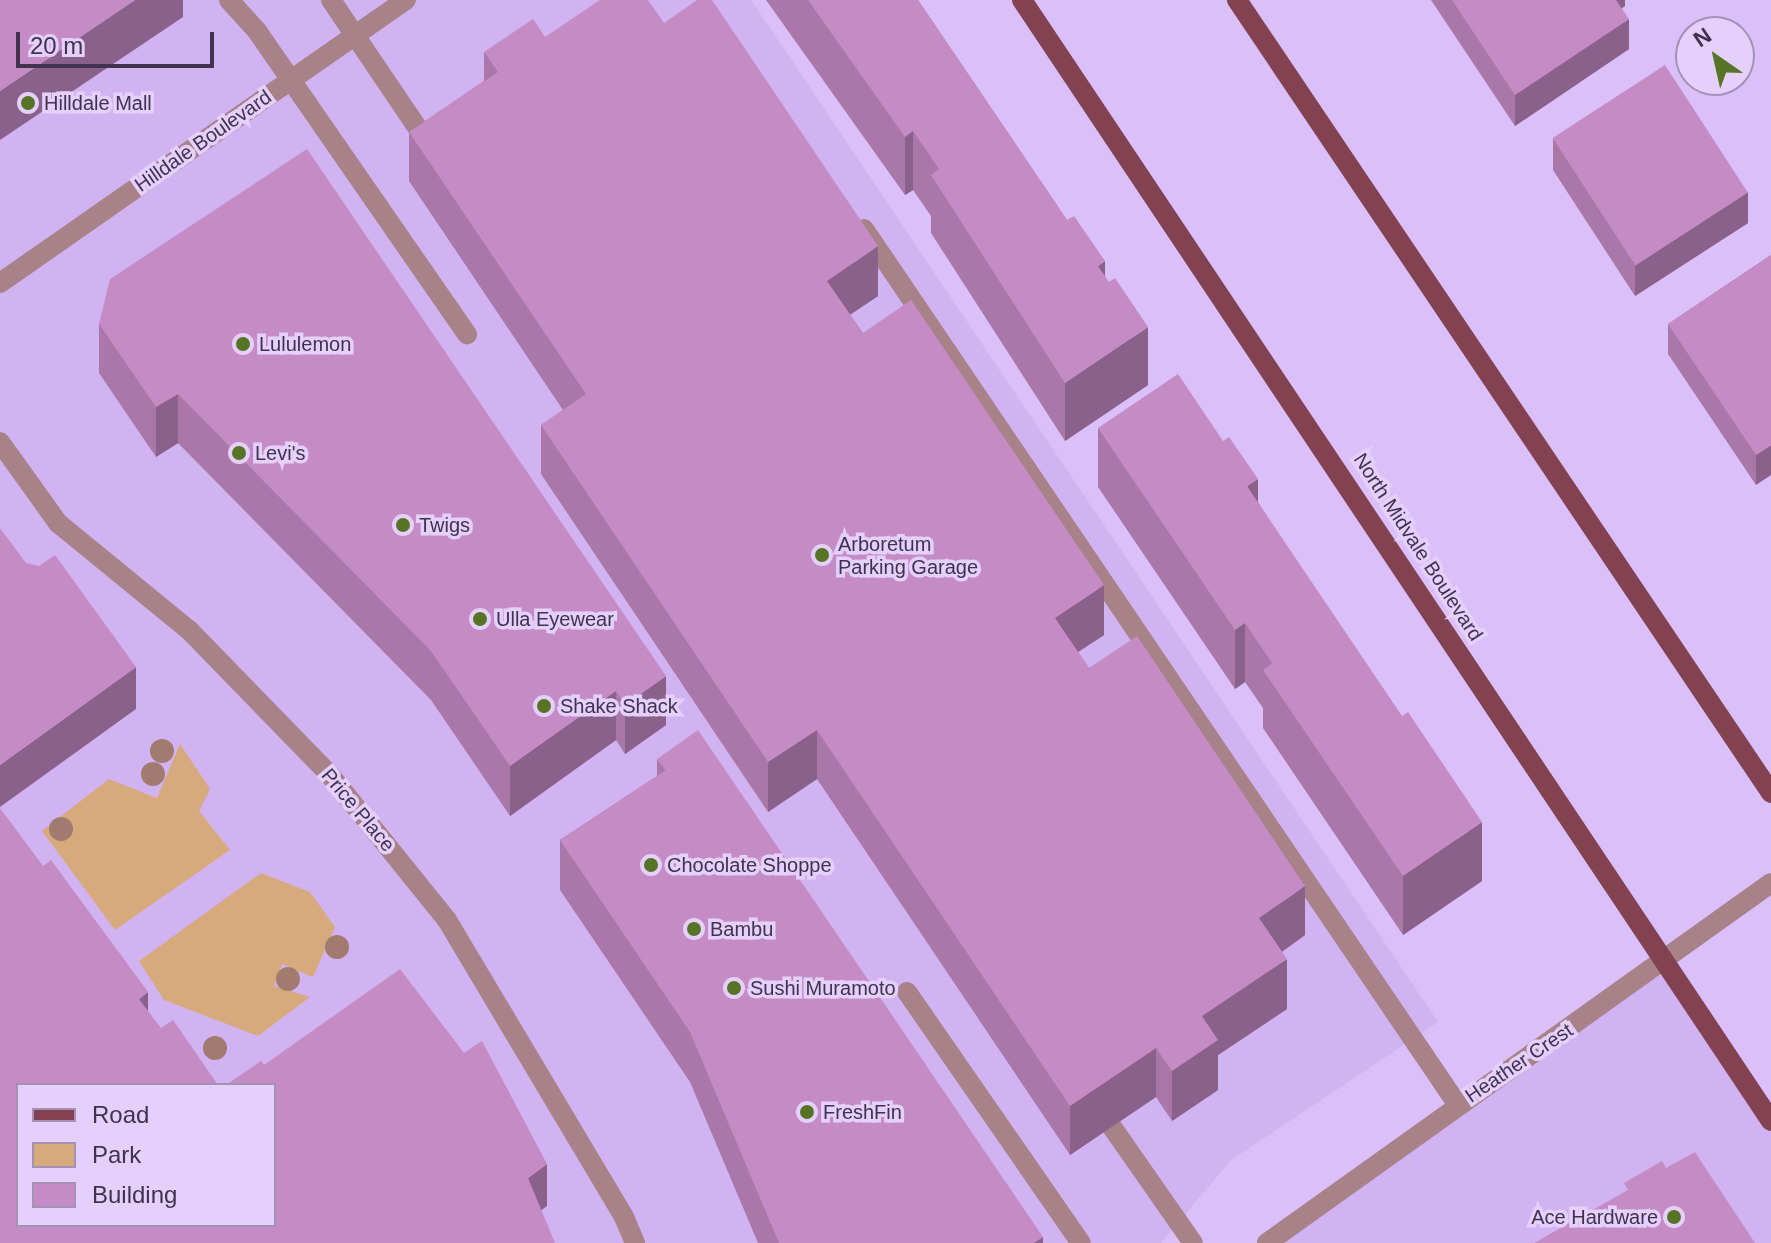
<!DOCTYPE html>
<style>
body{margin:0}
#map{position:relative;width:1771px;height:1243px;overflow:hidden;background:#dbbff8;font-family:Helvetica,sans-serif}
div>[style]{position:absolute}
.built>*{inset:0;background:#d1b3f1}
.green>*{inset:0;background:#d6aa7d}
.minor>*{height:20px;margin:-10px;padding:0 10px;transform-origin:10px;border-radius:10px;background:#a78288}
.major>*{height:20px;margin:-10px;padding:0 10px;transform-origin:10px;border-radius:10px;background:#824251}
.trees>*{width:24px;height:24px;margin:-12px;border-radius:50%;background:#a17b70}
.wall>*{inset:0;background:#a978a9}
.shaded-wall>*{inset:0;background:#8a618a}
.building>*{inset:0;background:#c58bc5;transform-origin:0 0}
.dots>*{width:22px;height:22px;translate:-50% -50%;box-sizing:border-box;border:4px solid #e4d0fb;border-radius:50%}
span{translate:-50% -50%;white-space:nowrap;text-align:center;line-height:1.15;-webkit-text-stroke:7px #e4d0fb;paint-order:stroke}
.poi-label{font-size:20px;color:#41324f}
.left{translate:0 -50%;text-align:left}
.right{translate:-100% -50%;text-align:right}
.street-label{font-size:20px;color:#41324f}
.legend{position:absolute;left:16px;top:1083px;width:260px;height:144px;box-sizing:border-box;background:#e4d0fb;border:2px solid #a391b6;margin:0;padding:10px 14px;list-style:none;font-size:24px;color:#41324f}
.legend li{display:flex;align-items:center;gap:16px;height:40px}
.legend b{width:40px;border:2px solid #a391b6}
.north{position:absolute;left:1675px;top:16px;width:80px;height:80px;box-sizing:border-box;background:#e4d0fb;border:2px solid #a391b6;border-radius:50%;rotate:326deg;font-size:22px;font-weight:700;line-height:32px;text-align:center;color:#41324f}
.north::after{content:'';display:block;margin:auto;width:28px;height:36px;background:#577326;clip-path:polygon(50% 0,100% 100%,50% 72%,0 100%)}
.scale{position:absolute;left:16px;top:32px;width:198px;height:36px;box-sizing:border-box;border:4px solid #41324f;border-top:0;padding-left:10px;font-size:24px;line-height:28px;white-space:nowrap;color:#41324f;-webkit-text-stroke:6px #e4d0fb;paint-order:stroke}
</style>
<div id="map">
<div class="built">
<i style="clip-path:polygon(evenodd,0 0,751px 0,1438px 1022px,1231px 1160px,1161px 1243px,0 1243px,0 0,18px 1085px,274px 1085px,274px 1225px,18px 1225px,18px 1085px)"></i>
<i style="clip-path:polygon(1664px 962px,1771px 1121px,1771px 1243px,1267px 1243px)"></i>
</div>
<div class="green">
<i style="clip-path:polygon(180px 744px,210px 789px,199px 811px,230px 850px,115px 930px,42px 831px,109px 779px,157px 798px)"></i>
<i style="clip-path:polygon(261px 873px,310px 892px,335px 927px,313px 977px,282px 964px,274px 986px,310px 997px,258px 1036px,164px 1000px,139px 961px)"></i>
</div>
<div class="minor">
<i style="left:229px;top:0;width:42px;rotate:47.9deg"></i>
<i style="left:257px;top:31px;width:369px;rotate:55.3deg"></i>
<i style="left:331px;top:0;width:180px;rotate:55.9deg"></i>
<i style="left:864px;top:229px;width:1057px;rotate:55.87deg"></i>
<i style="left:0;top:283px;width:495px;rotate:-34.9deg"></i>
<i style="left:0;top:442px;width:100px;rotate:54.4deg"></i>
<i style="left:58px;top:523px;width:171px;rotate:39.3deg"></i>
<i style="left:190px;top:631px;width:201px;rotate:45.8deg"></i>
<i style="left:330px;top:775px;width:186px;rotate:51.1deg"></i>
<i style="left:447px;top:920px;width:346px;rotate:59.2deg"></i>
<i style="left:624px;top:1217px;width:28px;rotate:67deg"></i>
<i style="left:907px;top:992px;width:305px;rotate:55.3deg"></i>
<i style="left:1112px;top:1127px;width:141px;rotate:55.1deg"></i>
<i style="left:1267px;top:1243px;width:619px;rotate:-35.54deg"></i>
</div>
<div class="major">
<i style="left:1022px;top:0;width:1348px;rotate:56.25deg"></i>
<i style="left:1237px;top:0;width:956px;rotate:56.04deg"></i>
</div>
<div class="trees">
<i style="left:162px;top:751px"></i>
<i style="left:153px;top:774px"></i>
<i style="left:61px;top:829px"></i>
<i style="left:337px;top:947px"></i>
<i style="left:288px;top:979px"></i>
<i style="left:215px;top:1048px"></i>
</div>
<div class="wall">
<i style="clip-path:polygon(766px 0,918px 0,1105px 276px,1148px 385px,1065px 441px,931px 233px,931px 216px,913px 190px,905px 195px)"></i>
<i style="clip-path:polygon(1431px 0,1625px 0,1625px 6px,1622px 8px,1629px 49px,1515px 126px)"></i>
<i style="clip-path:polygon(664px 23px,878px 296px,850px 315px,863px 333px,1104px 635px,1078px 652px,1089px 668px,1305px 935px,1282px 952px,1287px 1009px,1218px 1055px,1218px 1090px,1172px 1121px,1156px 1097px,1070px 1155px,817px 779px,768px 812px,541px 474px,541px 425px,563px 410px,409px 181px,409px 132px,484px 81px,484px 52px,545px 37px)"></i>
<i style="clip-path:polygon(1553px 139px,1748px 223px,1635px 296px,1553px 170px)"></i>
<i style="clip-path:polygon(1771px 255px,1756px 485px,1668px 354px,1668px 324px)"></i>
<i style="clip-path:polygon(99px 324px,666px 725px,625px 754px,616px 740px,510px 816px,431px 700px,178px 443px,156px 457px,99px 373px)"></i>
<i style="clip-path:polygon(1098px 428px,1258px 502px,1482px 881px,1403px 935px,1263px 728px,1263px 708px,1245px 682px,1235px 689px,1098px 487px)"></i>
<i style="clip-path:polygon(657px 759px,1043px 1243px,758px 1243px,690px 1082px,560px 890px,560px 840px,657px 776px)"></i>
</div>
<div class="shaded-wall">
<i style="clip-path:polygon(135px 0,183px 0,183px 17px,0 140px,0 91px)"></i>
<i style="clip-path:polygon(1608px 0,1625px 0,1625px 6px,1608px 17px)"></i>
<i style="clip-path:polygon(1629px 19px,1629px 49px,1515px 126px,1515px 95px)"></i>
<i style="clip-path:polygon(913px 131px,913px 190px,905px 195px,905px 137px)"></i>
<i style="clip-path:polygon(1748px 192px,1748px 223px,1635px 296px,1635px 266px)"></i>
<i style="clip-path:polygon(878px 246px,878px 296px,827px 330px,827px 281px)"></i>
<i style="clip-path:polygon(1105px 261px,1105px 320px,1098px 266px)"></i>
<i style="clip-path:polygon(1148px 327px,1148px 385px,1065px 441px,1065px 383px)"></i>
<i style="clip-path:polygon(178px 394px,178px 443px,156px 457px,156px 407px)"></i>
<i style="clip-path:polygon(1771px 445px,1771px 475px,1756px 485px,1756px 455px)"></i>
<i style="clip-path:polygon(1258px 479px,1258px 538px,1247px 486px)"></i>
<i style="clip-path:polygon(1104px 585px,1104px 635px,1055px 667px,1055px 618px)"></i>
<i style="clip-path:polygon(1245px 623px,1245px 682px,1235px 689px,1235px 630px)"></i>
<i style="clip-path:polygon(136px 667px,136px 709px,0 807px,0 765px)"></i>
<i style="clip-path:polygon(666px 676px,666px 725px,625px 754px,625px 705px)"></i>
<i style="clip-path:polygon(616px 691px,616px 740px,510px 816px,510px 766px)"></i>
<i style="clip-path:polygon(817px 730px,817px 779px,768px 812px,768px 762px)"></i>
<i style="clip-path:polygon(1482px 822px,1482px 881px,1403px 935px,1403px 876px)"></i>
<i style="clip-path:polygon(1305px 886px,1305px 935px,1259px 968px,1259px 918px)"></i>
<i style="clip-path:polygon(1287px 959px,1287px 1009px,1218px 1055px,1218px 1090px,1172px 1121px,1172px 1071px,1202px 1016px)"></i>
<i style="clip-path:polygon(148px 992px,148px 1033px,139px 999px)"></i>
<i style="clip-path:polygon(1156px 1048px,1156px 1097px,1070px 1155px,1070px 1106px)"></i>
<i style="clip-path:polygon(547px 1164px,547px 1206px,528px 1220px,528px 1178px)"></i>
<i style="clip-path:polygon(1043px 1237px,1043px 1243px,1034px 1243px)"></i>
</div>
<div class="building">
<i style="clip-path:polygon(0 0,135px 0,0 91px)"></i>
<i style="clip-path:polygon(600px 0,648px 0,664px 23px,697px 0,712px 0,878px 246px,827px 281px,863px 333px,911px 300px,1104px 585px,1055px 618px,1089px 668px,1137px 636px,1305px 886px,1259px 918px,1287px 959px,1202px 1016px,1218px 1040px,1172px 1071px,1156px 1048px,1070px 1106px,817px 730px,768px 762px,541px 425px,586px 394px,409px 132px,498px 72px,484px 52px,533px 19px,545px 37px)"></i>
<i style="clip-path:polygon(808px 0,918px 0,1067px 220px,1074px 216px,1105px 261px,1098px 266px,1109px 282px,1115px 278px,1148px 327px,1065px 383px,931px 175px,939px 169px,913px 131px,905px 137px)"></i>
<i style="clip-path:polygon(1452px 0,1616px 0,1629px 19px,1515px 95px)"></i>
<i style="left:1665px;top:65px;width:152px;height:134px;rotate:57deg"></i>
<i style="clip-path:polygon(307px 149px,666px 676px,625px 705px,616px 691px,510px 766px,431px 651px,178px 394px,156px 407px,99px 324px,110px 279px)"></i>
<i style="clip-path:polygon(1771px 255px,1771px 445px,1756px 455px,1668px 324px)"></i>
<i style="clip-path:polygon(1178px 374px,1223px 441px,1229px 437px,1258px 479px,1247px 486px,1402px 716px,1408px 712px,1482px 822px,1403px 876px,1263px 670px,1272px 663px,1245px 623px,1235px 630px,1098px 428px)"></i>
<i style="clip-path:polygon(0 528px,26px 563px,39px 566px,55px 555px,136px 667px,0 765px)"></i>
<i style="clip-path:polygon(698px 730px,1043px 1237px,1034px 1243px,779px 1243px,690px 1032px,560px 840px,666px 770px,657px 759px)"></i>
<i style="clip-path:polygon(0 808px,43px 866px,51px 860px,148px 992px,139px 999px,161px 1028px,173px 1020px,218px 1085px,18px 1085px,18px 1225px,274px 1225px,274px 1085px,226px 1085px,261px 1061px,264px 1065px,400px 969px,464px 1053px,482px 1041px,547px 1164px,528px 1178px,555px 1243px,0 1243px)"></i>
<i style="clip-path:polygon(1695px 1152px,1755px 1243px,1534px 1243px,1628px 1190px,1624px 1183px,1662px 1161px,1666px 1168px)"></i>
</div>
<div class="dots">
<i style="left:28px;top:103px;background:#577326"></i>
<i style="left:243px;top:344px;background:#577326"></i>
<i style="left:239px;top:453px;background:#577326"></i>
<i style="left:403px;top:525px;background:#577326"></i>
<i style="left:822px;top:555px;background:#577326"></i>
<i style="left:480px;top:619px;background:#577326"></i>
<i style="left:544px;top:706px;background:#577326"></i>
<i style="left:651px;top:865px;background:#577326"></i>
<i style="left:694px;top:929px;background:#577326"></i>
<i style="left:734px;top:988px;background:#577326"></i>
<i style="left:807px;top:1112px;background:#577326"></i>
<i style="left:1674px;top:1217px;background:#577326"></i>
</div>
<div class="poi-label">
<span class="left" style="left:44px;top:103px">Hilldale Mall</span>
<span class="left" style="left:259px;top:344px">Lululemon</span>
<span class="left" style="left:255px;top:453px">Levi's</span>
<span class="left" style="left:419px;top:525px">Twigs</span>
<span class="left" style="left:838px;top:556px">Arboretum<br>Parking Garage</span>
<span class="left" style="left:496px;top:619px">Ulla Eyewear</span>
<span class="left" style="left:560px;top:706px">Shake Shack</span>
<span class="left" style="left:667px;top:865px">Chocolate Shoppe</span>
<span class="left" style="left:710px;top:929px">Bambu</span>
<span class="left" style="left:750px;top:988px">Sushi Muramoto</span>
<span class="left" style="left:823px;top:1112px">FreshFin</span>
<span class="right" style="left:1658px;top:1217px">Ace Hardware</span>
</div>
<div class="street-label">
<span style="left:203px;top:141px;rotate:-35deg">Hilldale Boulevard</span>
<span style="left:1418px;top:547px;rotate:57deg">North Midvale Boulevard</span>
<span style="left:358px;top:810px;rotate:50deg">Price Place</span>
<span style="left:1519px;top:1063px;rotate:-34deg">Heather Crest</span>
</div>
<ul class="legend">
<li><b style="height:10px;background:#824251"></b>Road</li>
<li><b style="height:22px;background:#d6aa7d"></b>Park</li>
<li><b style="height:22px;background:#c58bc5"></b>Building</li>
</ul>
<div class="north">N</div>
<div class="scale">20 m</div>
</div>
